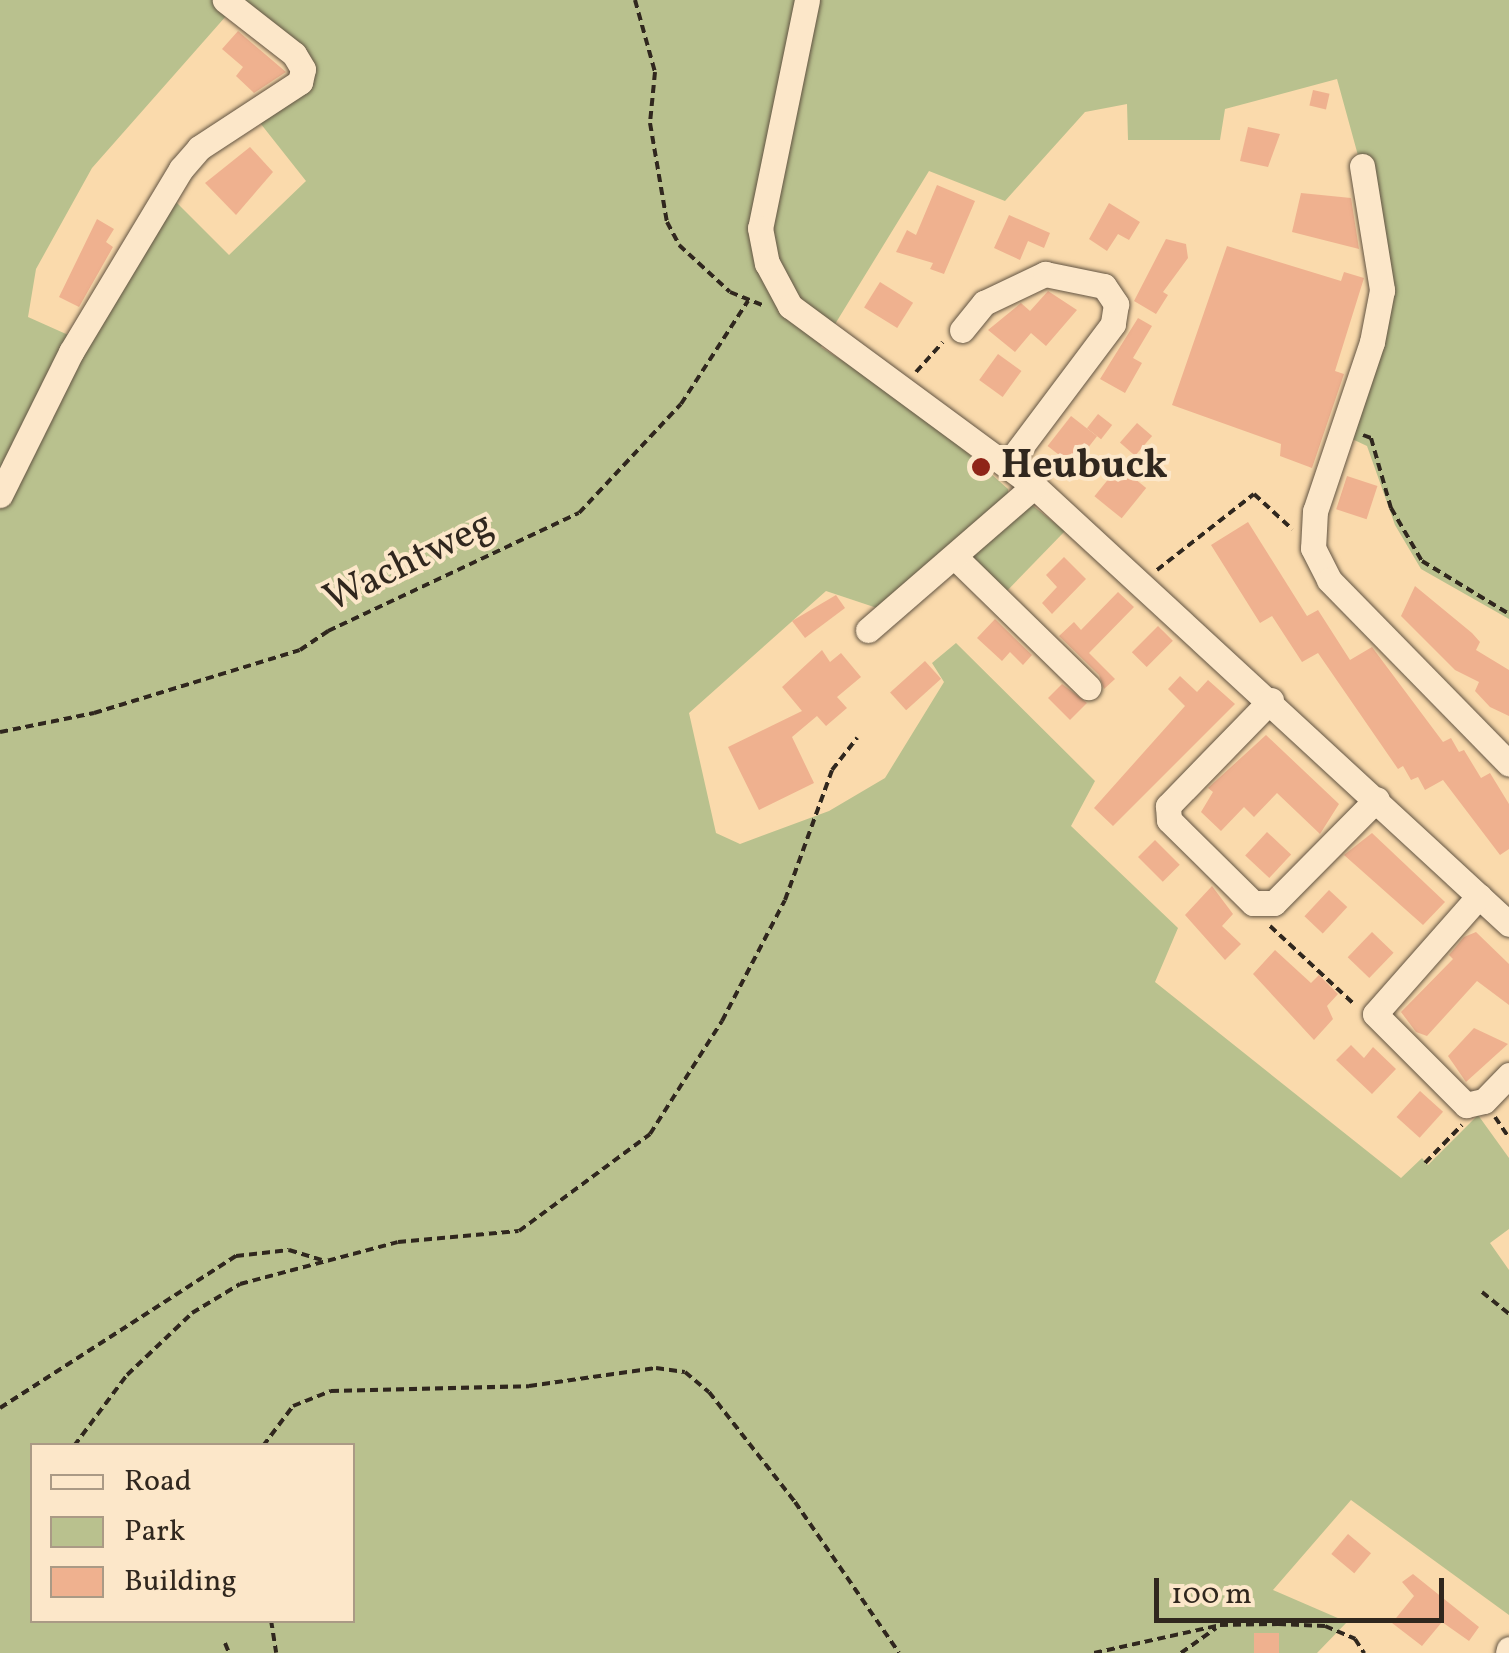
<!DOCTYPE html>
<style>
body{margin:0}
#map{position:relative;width:1509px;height:1653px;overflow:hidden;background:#fadaac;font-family:Vollkorn,serif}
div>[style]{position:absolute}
.green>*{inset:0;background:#b9c18e}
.building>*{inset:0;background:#efb18f;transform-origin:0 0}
.path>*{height:4px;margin-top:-2px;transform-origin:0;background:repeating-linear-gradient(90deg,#30271e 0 8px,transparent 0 13px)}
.roads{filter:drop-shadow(0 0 2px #625442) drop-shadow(0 0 2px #625442)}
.minor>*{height:25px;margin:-12.5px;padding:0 12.5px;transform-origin:12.5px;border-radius:12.5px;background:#fce7c9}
.dots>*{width:28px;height:28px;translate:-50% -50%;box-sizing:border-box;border:5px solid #fce7c9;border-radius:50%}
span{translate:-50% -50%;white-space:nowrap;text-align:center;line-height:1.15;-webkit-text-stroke:8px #fce7c9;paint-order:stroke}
.poi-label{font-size:40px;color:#30271e;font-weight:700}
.left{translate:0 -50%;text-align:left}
.street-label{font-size:40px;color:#30271e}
.legend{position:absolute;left:30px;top:1443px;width:325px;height:180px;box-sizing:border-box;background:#fce7c9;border:2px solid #aa9a85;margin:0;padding:12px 18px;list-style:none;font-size:30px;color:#30271e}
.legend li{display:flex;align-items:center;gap:20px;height:50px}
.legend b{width:50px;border:2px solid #aa9a85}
.scale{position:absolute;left:1154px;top:1578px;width:290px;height:45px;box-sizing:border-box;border:5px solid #30271e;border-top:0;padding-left:12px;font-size:30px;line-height:35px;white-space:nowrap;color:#30271e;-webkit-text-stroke:8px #fce7c9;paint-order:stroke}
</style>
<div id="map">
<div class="green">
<i style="clip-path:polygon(evenodd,0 0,1509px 0,1509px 619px,1421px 569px,1395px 525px,1367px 446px,1350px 438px,1382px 290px,1362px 170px,1337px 79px,1225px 109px,1220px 140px,1128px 140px,1127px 104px,1085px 112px,1005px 201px,929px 171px,821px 347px,918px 409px,1008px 489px,1009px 501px,880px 609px,826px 591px,689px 713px,716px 833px,740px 844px,829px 811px,885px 778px,944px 682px,932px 663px,956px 643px,1095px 781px,1071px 826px,1178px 928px,1155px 982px,1401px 1178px,1422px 1158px,1428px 1165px,1478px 1115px,1509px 1158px,1509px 1229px,1490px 1243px,1509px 1270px,1509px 1615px,1351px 1500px,1273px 1590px,1347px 1622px,1317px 1653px,0 1653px,0 0,234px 7px,303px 69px,253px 114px,306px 181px,229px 255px,160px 186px,75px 338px,28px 317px,36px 269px,92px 168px,234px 7px,0 0,32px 1446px,352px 1446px,352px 1620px,32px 1620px,32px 1446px)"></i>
<i style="clip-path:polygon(1028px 502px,1065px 531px,1003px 595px,974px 565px,971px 550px)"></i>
</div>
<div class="building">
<i style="clip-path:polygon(238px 31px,286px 72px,254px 93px,236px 76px,243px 67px,222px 49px)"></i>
<i style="left:1313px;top:90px;width:17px;height:16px;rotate:13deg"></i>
<i style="clip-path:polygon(1248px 127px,1280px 134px,1268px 167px,1240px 161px)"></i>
<i style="clip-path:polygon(250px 147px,273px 172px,236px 215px,205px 183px)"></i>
<i style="clip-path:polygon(937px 185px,975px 201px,944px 274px,930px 269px,933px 263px,896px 252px,907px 230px,916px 235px)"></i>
<i style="clip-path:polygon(1301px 193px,1351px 198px,1359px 249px,1292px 232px)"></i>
<i style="clip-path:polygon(1109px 203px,1140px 222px,1129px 240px,1118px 234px,1107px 251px,1089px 239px)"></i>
<i style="clip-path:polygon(1009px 215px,1050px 233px,1044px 248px,1028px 241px,1020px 260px,994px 248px)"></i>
<i style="clip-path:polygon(97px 219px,114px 229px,106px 242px,113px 247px,79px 307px,59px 297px)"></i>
<i style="clip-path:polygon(1166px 239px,1186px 244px,1188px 258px,1163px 292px,1168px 295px,1156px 314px,1134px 301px)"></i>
<i style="clip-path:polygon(1227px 246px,1341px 281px,1344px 272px,1364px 278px,1335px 371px,1344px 374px,1312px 468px,1280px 456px,1281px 444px,1172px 405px)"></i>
<i style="left:880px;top:282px;width:39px;height:30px;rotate:32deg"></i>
<i style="clip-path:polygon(1048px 291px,1077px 310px,1046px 346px,1031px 333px,1015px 352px,988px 330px,1021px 303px,1030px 311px)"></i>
<i style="clip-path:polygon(1138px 318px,1152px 326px,1133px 358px,1142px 363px,1125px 393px,1100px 379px)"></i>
<i style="left:998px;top:354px;width:29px;height:32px;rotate:36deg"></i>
<i style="left:1098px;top:414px;width:18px;height:18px;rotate:38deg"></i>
<i style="left:1071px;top:416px;width:33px;height:38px;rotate:38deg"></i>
<i style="left:1137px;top:423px;width:20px;height:26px;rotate:41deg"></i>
<i style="left:1119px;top:466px;width:35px;height:39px;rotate:39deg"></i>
<i style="left:1347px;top:476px;width:32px;height:35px;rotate:18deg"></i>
<i style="clip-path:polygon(1248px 522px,1307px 616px,1318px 610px,1350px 660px,1372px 647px,1443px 742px,1451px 738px,1459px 752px,1464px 750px,1481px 778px,1490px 773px,1509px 804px,1509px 849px,1500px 855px,1443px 780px,1425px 790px,1418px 777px,1411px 780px,1403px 766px,1398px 769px,1318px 653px,1302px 662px,1272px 616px,1260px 623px,1211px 545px)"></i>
<i style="clip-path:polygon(1064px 557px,1086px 579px,1052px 614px,1042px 603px,1057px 587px,1046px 575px)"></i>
<i style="clip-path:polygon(1415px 586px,1472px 633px,1480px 642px,1476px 650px,1509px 670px,1509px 716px,1490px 707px,1475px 691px,1479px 682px,1455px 670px,1401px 616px)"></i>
<i style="clip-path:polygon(1118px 592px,1134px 607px,1089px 653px,1115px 679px,1104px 689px,1099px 675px,1059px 636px,1074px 622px,1081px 630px)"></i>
<i style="clip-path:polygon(836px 595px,845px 608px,805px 638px,792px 621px)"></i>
<i style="clip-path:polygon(995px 619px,1032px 655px,1023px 665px,1010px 652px,1002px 661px,977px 638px)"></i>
<i style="left:1158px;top:626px;width:21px;height:37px;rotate:45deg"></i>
<i style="clip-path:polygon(822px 650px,830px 662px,841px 653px,861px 677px,837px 697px,847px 708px,826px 726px,817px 716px,792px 737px,814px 783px,759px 810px,728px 747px,802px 711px,782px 687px)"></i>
<i style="left:925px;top:661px;width:24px;height:47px;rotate:48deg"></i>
<i style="clip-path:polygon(1180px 676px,1197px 692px,1208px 680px,1235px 704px,1113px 826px,1094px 808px,1185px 706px,1168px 689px)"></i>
<i style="clip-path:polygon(1062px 684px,1087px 703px,1070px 720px,1048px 698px)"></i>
<i style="clip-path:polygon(1266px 735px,1339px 804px,1320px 834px,1277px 793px,1254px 817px,1244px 807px,1221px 831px,1201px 812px,1213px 792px,1208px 788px)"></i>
<i style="left:1267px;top:832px;width:33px;height:32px;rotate:43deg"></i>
<i style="clip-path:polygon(1372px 833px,1445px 902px,1423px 925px,1344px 855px)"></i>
<i style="left:1155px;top:840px;width:35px;height:24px;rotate:45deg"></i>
<i style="clip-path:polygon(1212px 886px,1233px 914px,1222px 926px,1241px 944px,1225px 960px,1185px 915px)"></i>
<i style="left:1329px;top:890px;width:25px;height:36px;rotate:43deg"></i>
<i style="left:1372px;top:932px;width:30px;height:35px;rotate:44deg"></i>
<i style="clip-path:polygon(1476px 932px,1509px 964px,1509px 1005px,1477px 981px,1427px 1036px,1416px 1032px,1401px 1012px,1453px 959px,1449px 955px,1464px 937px)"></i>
<i style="clip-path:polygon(1275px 950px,1311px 983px,1319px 975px,1338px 994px,1327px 1006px,1333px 1019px,1314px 1040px,1253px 974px)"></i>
<i style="clip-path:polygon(1474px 1028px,1508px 1044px,1466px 1082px,1448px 1056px)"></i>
<i style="clip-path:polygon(1351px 1045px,1364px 1058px,1373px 1047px,1396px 1069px,1372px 1094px,1336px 1060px)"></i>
<i style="left:1420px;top:1091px;width:31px;height:35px;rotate:42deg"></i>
<i style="left:1348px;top:1534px;width:30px;height:26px;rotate:40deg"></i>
<i style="clip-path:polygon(1413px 1574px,1479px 1627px,1469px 1641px,1442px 1622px,1422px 1646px,1392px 1623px,1414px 1596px,1402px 1582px)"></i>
<i style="left:1254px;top:1633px;width:25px;height:20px"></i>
</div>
<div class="path">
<i style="left:635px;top:0;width:75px;rotate:74.5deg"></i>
<i style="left:655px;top:72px;width:51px;rotate:95.6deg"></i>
<i style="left:650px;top:123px;width:100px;rotate:80.3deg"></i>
<i style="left:667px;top:222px;width:26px;rotate:62deg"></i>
<i style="left:679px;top:245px;width:69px;rotate:42.7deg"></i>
<i style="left:730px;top:292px;width:38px;rotate:22deg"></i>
<i style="left:916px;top:372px;width:40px;rotate:-48deg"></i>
<i style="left:1363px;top:435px;width:9px;rotate:21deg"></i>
<i style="left:1371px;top:438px;width:73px;rotate:74.1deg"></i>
<i style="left:1391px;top:508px;width:61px;rotate:59.7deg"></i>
<i style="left:1422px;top:561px;width:102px;rotate:31.3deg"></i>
<i style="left:1157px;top:570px;width:123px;rotate:-38.1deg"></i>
<i style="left:1254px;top:494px;width:52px;rotate:42.6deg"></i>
<i style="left:0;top:732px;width:96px;rotate:-11.4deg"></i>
<i style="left:94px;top:713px;width:215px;rotate:-17deg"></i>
<i style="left:300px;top:650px;width:34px;rotate:-34deg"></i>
<i style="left:328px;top:631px;width:277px;rotate:-25.2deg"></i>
<i style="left:579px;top:513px;width:149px;rotate:-46.9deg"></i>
<i style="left:681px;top:404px;width:123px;rotate:-57deg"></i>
<i style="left:1270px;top:926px;width:116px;rotate:42.9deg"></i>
<i style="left:1495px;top:1117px;width:25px;rotate:56deg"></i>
<i style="left:1425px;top:1163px;width:53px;rotate:-45.8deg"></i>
<i style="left:1482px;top:1292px;width:35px;rotate:39deg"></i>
<i style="left:0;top:1408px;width:281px;rotate:-32.8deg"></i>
<i style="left:236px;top:1256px;width:53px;rotate:-6.5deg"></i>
<i style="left:289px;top:1250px;width:34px;rotate:17deg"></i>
<i style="left:74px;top:1446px;width:89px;rotate:-53.3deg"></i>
<i style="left:127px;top:1375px;width:90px;rotate:-43.6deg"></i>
<i style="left:192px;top:1313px;width:56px;rotate:-31.1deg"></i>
<i style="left:240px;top:1284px;width:163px;rotate:-14.9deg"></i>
<i style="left:398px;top:1242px;width:121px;rotate:-5.2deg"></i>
<i style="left:519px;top:1231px;width:163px;rotate:-36.5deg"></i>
<i style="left:650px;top:1134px;width:134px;rotate:-57.5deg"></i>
<i style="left:722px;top:1021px;width:136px;rotate:-62.5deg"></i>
<i style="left:785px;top:900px;width:138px;rotate:-70.1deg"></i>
<i style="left:832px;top:770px;width:41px;rotate:-52deg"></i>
<i style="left:263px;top:1446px;width:50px;rotate:-53.1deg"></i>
<i style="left:293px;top:1406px;width:41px;rotate:-21.5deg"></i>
<i style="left:331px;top:1391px;width:198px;rotate:-1.4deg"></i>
<i style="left:529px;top:1386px;width:128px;rotate:-8.1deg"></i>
<i style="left:656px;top:1368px;width:29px;rotate:8deg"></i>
<i style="left:685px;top:1372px;width:31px;rotate:40deg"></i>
<i style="left:709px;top:1392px;width:140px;rotate:52deg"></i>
<i style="left:795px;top:1502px;width:183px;rotate:55.4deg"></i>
<i style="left:271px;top:1620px;width:33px;rotate:81deg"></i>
<i style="left:225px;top:1643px;width:11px;rotate:68deg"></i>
<i style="left:1094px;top:1653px;width:129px;rotate:-12.5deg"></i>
<i style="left:1220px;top:1625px;width:58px;rotate:-1deg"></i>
<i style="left:1278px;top:1624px;width:47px;rotate:2.4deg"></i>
<i style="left:1325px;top:1626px;width:33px;rotate:23deg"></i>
<i style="left:1355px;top:1639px;width:17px;rotate:57deg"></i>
<i style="left:1181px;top:1653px;width:43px;rotate:-35.5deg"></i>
</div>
<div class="roads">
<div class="minor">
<i style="left:807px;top:0;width:233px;rotate:101.6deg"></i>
<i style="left:760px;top:228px;width:36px;rotate:79deg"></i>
<i style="left:767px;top:263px;width:49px;rotate:61.9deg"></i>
<i style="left:790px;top:306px;width:303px;rotate:36.4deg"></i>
<i style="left:1034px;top:486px;width:646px;rotate:42.68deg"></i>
<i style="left:1362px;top:166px;width:126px;rotate:80.8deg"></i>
<i style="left:1382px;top:290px;width:53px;rotate:100.9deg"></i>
<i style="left:1372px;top:342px;width:178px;rotate:108.6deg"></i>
<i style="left:1315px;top:511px;width:37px;rotate:93deg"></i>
<i style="left:1313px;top:548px;width:36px;rotate:63deg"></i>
<i style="left:1329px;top:580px;width:257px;rotate:45.6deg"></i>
<i style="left:962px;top:330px;width:35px;rotate:-51deg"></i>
<i style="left:984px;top:303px;width:68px;rotate:-25.4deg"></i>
<i style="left:1045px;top:274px;width:60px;rotate:11.5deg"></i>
<i style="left:1104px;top:286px;width:22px;rotate:56deg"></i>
<i style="left:1116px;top:304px;width:20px;rotate:99deg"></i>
<i style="left:1113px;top:324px;width:175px;rotate:126.9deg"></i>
<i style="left:0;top:495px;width:160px;rotate:-63.6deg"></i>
<i style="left:71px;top:352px;width:214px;rotate:-59deg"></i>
<i style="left:181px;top:169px;width:28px;rotate:-49deg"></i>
<i style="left:199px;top:148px;width:121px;rotate:-33.2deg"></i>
<i style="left:300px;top:82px;width:13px;rotate:-77deg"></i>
<i style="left:303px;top:69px;width:17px;rotate:-121deg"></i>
<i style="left:294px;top:54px;width:88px;rotate:-142deg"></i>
<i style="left:956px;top:558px;width:185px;rotate:44.3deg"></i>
<i style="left:868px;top:630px;width:220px;rotate:-40.9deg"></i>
<i style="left:1271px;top:700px;width:148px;rotate:134.2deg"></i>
<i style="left:1168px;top:806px;width:14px;rotate:86deg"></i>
<i style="left:1169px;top:820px;width:118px;rotate:44.7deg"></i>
<i style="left:1253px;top:903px;width:21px"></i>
<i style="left:1274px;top:903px;width:146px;rotate:-45.3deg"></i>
<i style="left:1479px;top:896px;width:157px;rotate:131.4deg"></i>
<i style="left:1375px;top:1014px;width:129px;rotate:45deg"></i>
<i style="left:1466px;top:1105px;width:18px;rotate:-13deg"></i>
<i style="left:1484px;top:1101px;width:36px;rotate:-46deg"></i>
<i style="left:1508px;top:1653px;width:4px;rotate:-76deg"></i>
</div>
</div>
<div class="dots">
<i style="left:981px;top:467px;background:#8f2418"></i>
</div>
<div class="poi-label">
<span class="left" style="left:1001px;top:467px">Heubuck</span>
</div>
<div class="street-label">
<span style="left:409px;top:563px;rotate:-26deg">Wachtweg</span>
</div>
<ul class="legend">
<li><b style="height:12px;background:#fce7c9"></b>Road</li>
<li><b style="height:28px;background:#b9c18e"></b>Park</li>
<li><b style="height:28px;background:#efb18f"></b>Building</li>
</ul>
<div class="scale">100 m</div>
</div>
